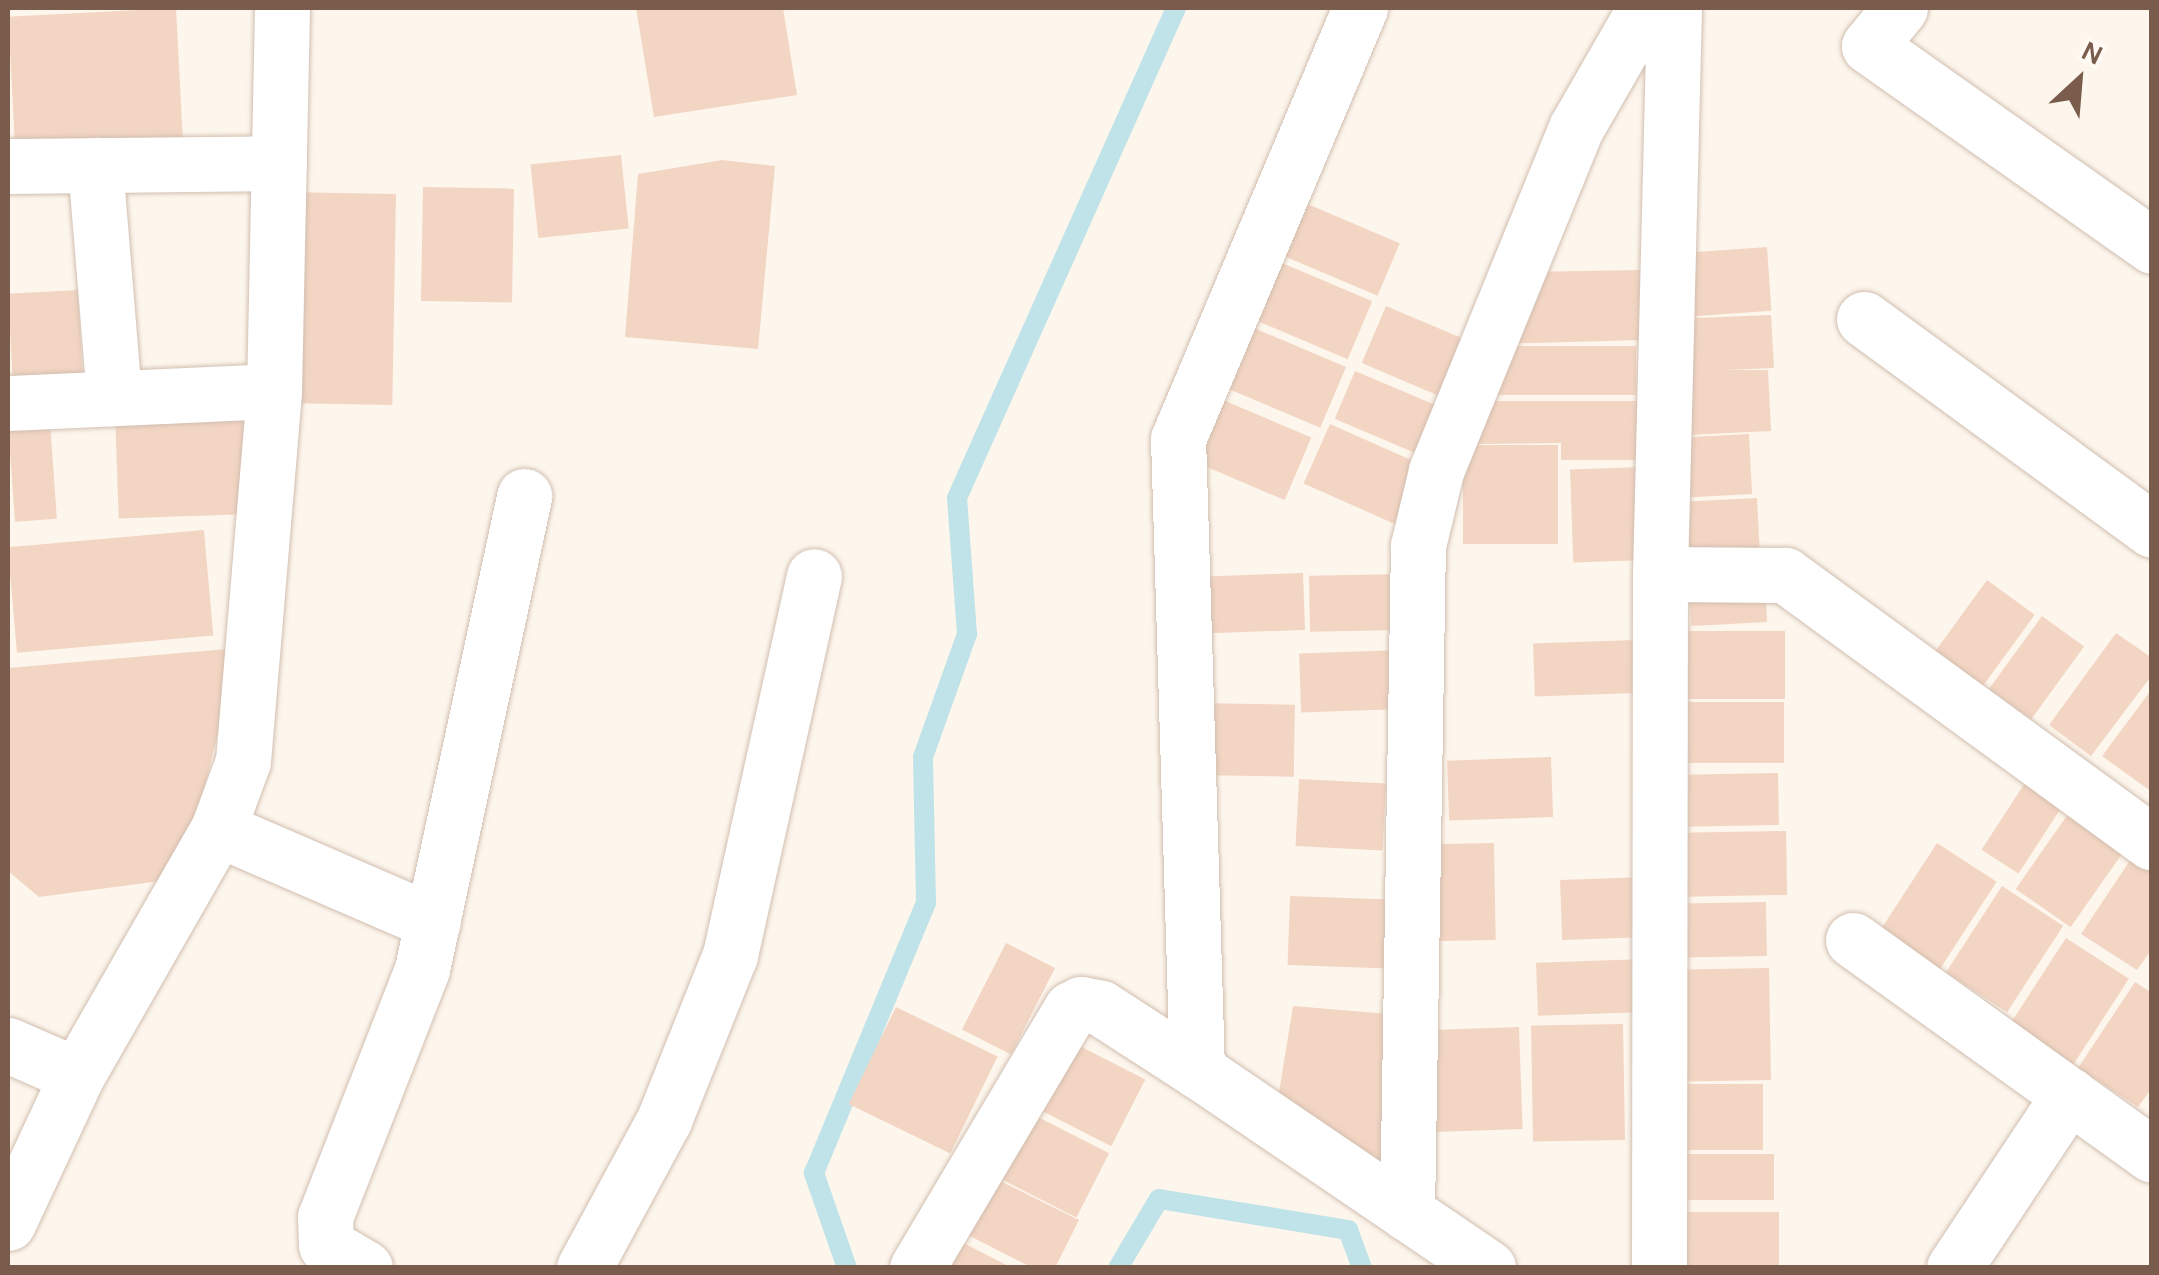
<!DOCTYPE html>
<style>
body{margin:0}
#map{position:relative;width:2159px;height:1275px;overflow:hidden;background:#fdf6ec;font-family:Karla,sans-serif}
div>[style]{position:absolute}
.stream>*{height:20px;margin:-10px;padding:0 10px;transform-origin:10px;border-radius:10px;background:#bfe3e8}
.building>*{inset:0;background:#f3d5c3;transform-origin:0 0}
.roads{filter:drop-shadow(0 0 2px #d1beb0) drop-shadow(0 0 2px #d1beb0)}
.street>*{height:55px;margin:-27.5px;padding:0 27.5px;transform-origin:27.5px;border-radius:27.5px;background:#fff}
span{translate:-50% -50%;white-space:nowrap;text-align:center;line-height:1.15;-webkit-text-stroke:9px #fffaf3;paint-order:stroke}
.frame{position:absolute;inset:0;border:10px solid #7a5c4d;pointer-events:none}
.north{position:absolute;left:2029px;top:30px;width:100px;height:100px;-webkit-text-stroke:8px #fffaf3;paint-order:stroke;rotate:26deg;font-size:28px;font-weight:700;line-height:40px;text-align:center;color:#7a5c4d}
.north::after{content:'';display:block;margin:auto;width:35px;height:45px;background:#7a5c4d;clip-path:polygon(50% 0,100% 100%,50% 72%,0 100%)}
</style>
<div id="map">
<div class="stream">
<i style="left:847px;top:1268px;width:101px;rotate:-109.2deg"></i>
<i style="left:814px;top:1173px;width:293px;rotate:-67.5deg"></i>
<i style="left:926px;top:902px;width:145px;rotate:-91.2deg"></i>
<i style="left:923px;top:757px;width:131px;rotate:-70.3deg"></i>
<i style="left:967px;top:634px;width:136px;rotate:-94.2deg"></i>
<i style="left:957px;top:498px;width:537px;rotate:-65.92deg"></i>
<i style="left:1118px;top:1268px;width:80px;rotate:-59.3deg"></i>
<i style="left:1159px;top:1199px;width:192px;rotate:9.3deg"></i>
<i style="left:1348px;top:1230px;width:40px;rotate:69.8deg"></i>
</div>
<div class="building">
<i style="left:176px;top:8px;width:138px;height:168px;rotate:87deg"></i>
<i style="clip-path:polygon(636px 8px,783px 8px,797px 95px,654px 117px)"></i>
<i style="left:621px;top:155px;width:74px;height:91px;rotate:84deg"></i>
<i style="clip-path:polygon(722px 160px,775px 166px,758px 349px,625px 337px,638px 174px)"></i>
<i style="left:423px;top:187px;width:91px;height:114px;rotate:1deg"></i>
<i style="left:286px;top:192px;width:110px;height:211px;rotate:1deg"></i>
<i style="left:1305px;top:203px;width:103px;height:57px;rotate:23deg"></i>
<i style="left:1767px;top:247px;width:64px;height:96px;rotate:86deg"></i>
<i style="left:1282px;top:263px;width:98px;height:63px;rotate:23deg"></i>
<i style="clip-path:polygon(1641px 270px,1643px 340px,1493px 344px,1525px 272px)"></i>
<i style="left:78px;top:290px;width:97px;height:70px;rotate:87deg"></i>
<i style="left:1386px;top:306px;width:102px;height:62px;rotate:23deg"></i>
<i style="clip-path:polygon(1771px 315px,1774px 368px,1726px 370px,1768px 370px,1771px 431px,1667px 436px,1672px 319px)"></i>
<i style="left:1254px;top:328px;width:100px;height:66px;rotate:23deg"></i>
<i style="left:1636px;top:346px;width:49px;height:140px;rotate:90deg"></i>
<i style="left:1355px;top:371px;width:102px;height:52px;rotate:23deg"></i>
<i style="left:1223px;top:400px;width:96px;height:68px;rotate:23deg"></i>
<i style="clip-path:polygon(1478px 401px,1640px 401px,1640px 460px,1561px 460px,1561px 443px,1478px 444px)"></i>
<i style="left:247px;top:410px;width:104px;height:132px;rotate:88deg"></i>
<i style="left:50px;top:421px;width:98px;height:42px;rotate:86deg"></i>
<i style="left:1330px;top:424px;width:104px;height:65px;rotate:24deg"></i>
<i style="left:1749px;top:434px;width:60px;height:81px;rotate:87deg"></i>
<i style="left:1463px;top:445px;width:95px;height:99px"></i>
<i style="left:1644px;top:467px;width:93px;height:74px;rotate:88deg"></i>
<i style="left:1757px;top:498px;width:59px;height:93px;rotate:87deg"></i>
<i style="left:204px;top:530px;width:106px;height:197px;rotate:85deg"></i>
<i style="left:1303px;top:573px;width:57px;height:104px;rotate:88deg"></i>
<i style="left:1405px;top:574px;width:56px;height:96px;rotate:89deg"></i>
<i style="left:1987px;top:580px;width:59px;height:98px;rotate:36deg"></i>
<i style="left:1765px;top:582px;width:40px;height:76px;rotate:87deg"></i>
<i style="left:2042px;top:616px;width:52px;height:90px;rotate:36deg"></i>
<i style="left:1670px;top:631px;width:115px;height:68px"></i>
<i style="clip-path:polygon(2116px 633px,2152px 658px,2152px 675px,2091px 756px,2049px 725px)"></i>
<i style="left:1634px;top:640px;width:53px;height:101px;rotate:88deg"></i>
<i style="clip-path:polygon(238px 648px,183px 878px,39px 897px,8px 871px,8px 668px)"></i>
<i style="left:1402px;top:650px;width:59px;height:103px;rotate:88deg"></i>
<i style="clip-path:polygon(2152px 689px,2152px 792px,2102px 756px)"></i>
<i style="left:1784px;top:702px;width:61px;height:116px;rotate:90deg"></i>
<i style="left:1194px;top:703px;width:101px;height:72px;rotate:1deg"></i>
<i style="left:1551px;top:757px;width:60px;height:104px;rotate:88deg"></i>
<i style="left:1778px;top:773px;width:52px;height:112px;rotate:89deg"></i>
<i style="left:2030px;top:775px;width:44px;height:89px;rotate:33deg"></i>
<i style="left:1299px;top:779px;width:87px;height:67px;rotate:3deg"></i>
<i style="left:2073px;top:807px;width:67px;height:100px;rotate:35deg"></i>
<i style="left:1786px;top:831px;width:64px;height:120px;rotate:89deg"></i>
<i style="left:1494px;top:843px;width:97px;height:66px;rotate:89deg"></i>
<i style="left:1937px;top:843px;width:71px;height:113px;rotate:33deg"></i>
<i style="clip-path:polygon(2135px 853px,2152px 864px,2152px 949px,2137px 970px,2081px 934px)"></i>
<i style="left:1645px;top:877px;width:60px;height:85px;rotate:88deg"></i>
<i style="left:2002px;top:886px;width:73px;height:103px;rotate:33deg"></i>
<i style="left:1290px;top:896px;width:101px;height:69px;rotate:2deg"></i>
<i style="left:1766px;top:902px;width:54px;height:97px;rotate:89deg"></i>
<i style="left:2066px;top:938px;width:75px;height:102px;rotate:33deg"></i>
<i style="left:1006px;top:943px;width:55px;height:97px;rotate:27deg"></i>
<i style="left:1645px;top:959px;width:53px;height:109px;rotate:88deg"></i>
<i style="left:1769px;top:968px;width:112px;height:101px;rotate:89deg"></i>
<i style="clip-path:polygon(2135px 982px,2152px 993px,2152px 1088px,2138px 1107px,2078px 1068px)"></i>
<i style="clip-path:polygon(1293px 1006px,1389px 1014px,1387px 1165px,1278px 1099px)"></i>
<i style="left:896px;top:1007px;width:113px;height:108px;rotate:26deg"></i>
<i style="left:1623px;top:1024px;width:116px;height:92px;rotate:89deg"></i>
<i style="left:1519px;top:1027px;width:102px;height:89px;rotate:88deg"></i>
<i style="left:1066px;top:1039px;width:89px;height:75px;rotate:27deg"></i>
<i style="left:1666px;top:1084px;width:97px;height:66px"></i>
<i style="left:1028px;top:1112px;width:91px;height:72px;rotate:27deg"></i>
<i style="left:1666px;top:1154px;width:108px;height:46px"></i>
<i style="clip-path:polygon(986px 1174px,1079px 1220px,1055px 1268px,1033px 1268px,958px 1230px)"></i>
<i style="left:1666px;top:1212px;width:113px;height:56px"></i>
<i style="clip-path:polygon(948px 1235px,1012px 1268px,931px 1268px)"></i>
</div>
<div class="roads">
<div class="street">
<i style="left:1900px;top:8px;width:49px;rotate:129.2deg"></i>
<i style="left:1869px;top:46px;width:347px;rotate:35.2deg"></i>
<i style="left:95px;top:165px;width:234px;rotate:85.3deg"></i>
<i style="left:8px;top:166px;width:271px;rotate:-0.6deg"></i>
<i style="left:1864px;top:319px;width:357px;rotate:36.2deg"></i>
<i style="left:8px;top:403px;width:266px;rotate:-2.6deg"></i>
<i style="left:1660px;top:574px;width:125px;rotate:0.5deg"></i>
<i style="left:1785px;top:575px;width:454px;rotate:36.1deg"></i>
<i style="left:218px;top:829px;width:234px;rotate:23.4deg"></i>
<i style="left:1853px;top:940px;width:368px;rotate:35.7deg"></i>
<i style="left:8px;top:1045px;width:75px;rotate:23.5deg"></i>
<i style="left:1197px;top:1070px;width:631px;rotate:-91.72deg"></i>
<i style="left:1178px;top:439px;width:468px;rotate:-67.1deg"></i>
<i style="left:1407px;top:1213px;width:667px;rotate:-89.06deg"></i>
<i style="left:1418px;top:546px;width:77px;rotate:-76.5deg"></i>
<i style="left:1436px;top:471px;width:370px;rotate:-67.8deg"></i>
<i style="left:1576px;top:128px;width:138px;rotate:-60.1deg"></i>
<i style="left:8px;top:1223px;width:163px;rotate:-65deg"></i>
<i style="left:77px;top:1075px;width:284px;rotate:-60.2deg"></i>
<i style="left:218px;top:829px;width:72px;rotate:-69.8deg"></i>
<i style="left:243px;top:761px;width:371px;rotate:-85.2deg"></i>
<i style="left:274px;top:391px;width:383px;rotate:-88.8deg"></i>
<i style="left:365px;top:1268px;width:45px;rotate:-149.5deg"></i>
<i style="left:326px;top:1245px;width:28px;rotate:-92deg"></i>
<i style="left:325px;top:1217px;width:266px;rotate:-68.6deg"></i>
<i style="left:422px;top:969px;width:484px;rotate:-77.8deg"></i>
<i style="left:584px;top:1268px;width:168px;rotate:-61.6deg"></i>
<i style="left:664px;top:1120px;width:178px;rotate:-68.2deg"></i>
<i style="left:730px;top:955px;width:388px;rotate:-77.5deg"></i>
<i style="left:917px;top:1268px;width:301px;rotate:-59.3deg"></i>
<i style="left:1071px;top:1009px;width:11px;rotate:-27deg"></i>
<i style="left:1081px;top:1004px;width:20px;rotate:11deg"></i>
<i style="left:1101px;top:1008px;width:114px;rotate:32.9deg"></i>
<i style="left:1197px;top:1070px;width:352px;rotate:34.2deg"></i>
<i style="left:1659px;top:1268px;width:694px;rotate:-89.92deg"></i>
<i style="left:1660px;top:574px;width:566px;rotate:-88.58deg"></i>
<i style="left:1954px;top:1268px;width:208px;rotate:-56.4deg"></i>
</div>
</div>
<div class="frame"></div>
<div class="north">N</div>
</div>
